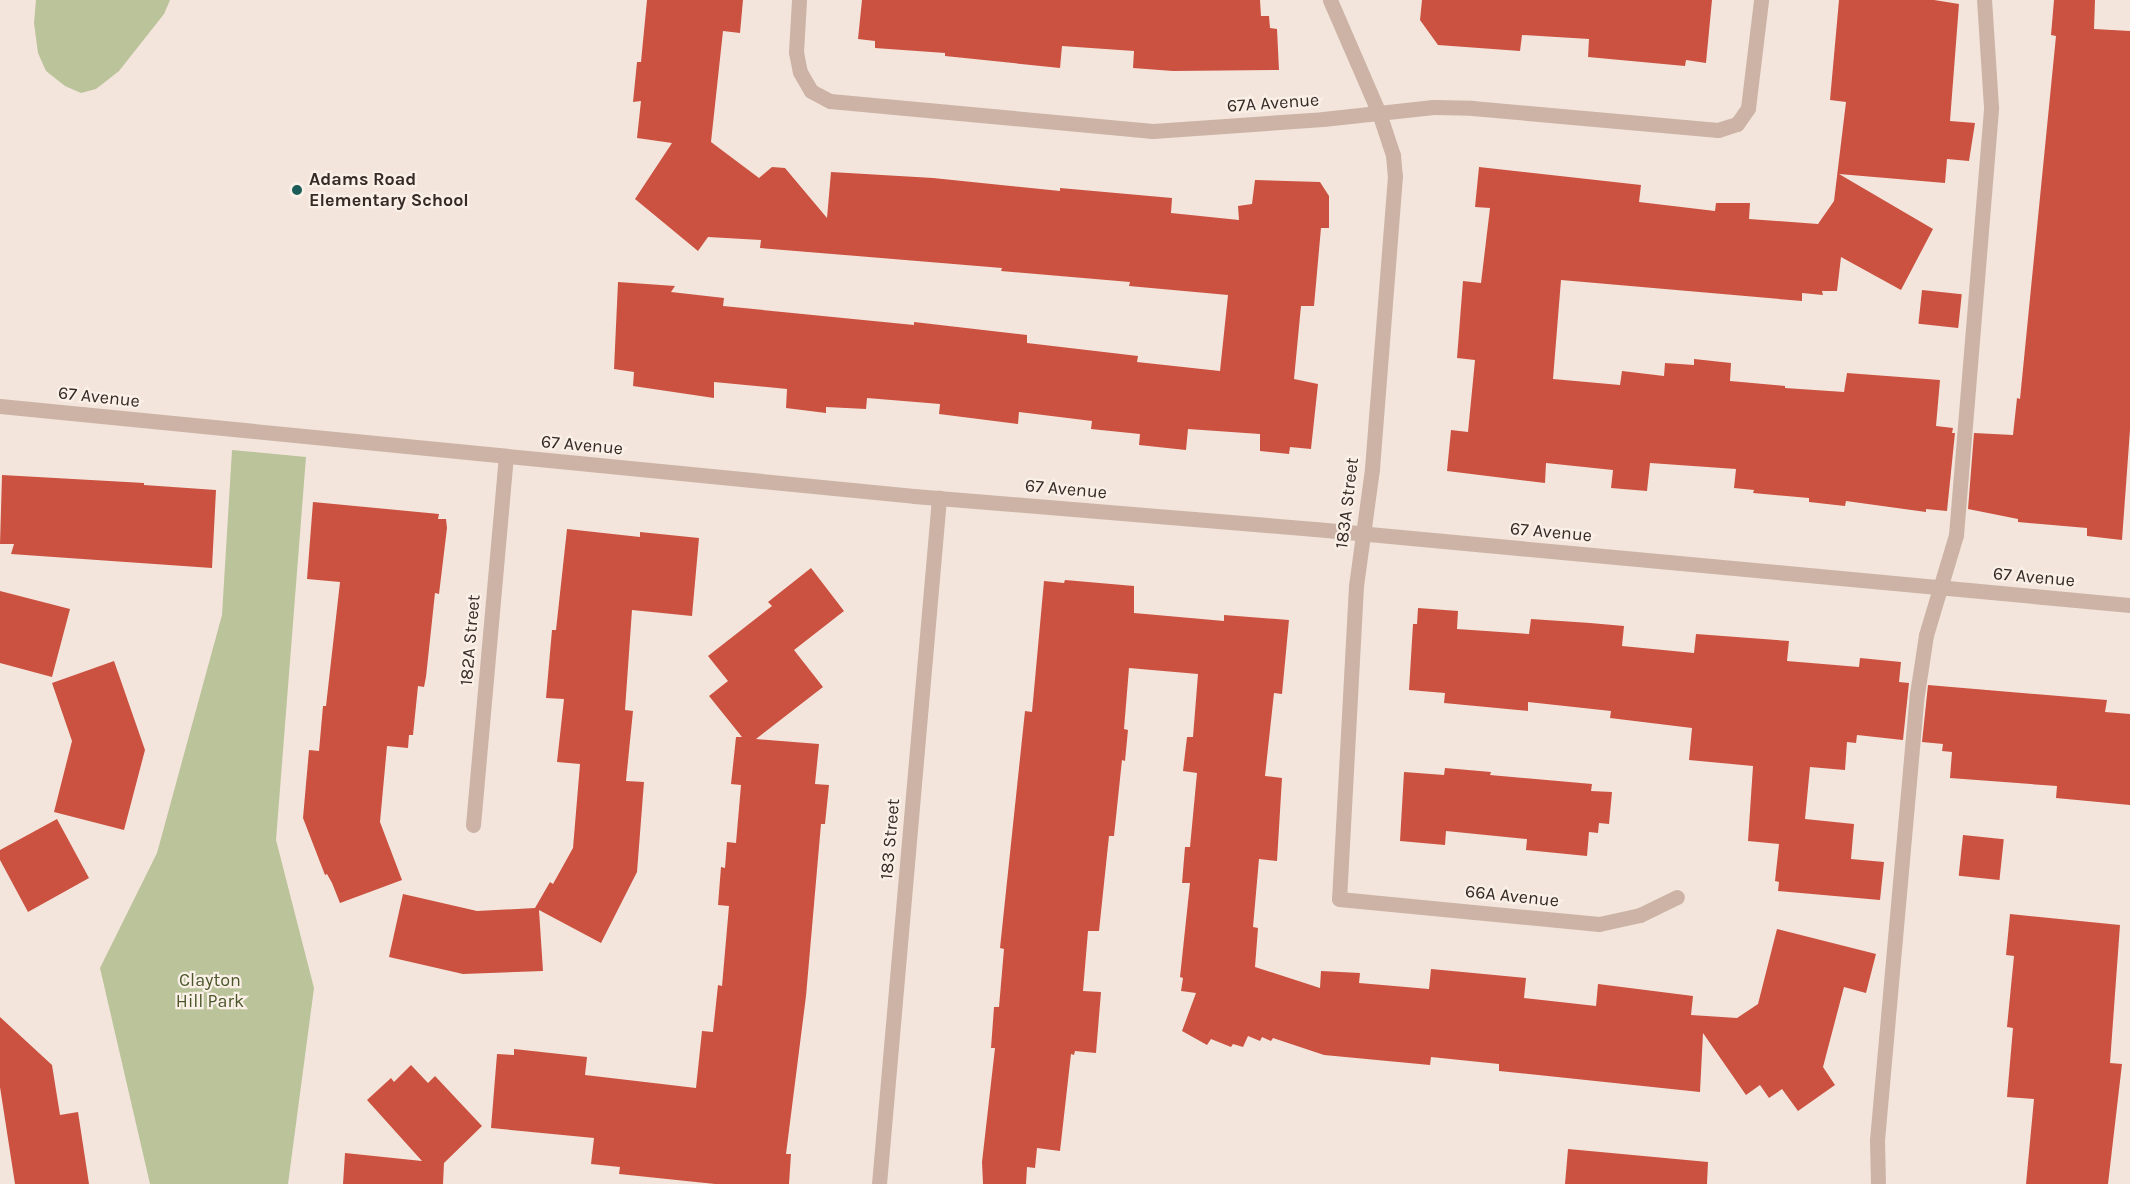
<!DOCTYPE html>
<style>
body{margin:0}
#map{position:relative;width:2130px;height:1184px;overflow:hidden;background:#f3e5db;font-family:Karla,sans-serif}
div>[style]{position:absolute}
.green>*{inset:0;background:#bac39a}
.building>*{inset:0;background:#cb5241;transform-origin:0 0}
.minor>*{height:15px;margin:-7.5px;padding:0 7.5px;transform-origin:7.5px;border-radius:7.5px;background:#ccb3a6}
.dots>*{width:16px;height:16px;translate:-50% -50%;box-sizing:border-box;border:3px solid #faf0e7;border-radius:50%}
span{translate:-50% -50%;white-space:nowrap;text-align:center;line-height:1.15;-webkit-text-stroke:4.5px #faf0e7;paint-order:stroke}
.street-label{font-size:18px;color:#372b27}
.poi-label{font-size:18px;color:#372b27;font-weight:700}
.left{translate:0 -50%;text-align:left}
.park-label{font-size:18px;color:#4b572a}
</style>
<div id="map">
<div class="green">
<i style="clip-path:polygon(36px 0,170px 0,164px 14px,119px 71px,96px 89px,81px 93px,65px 86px,46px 71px,38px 53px,34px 23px)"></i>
<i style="clip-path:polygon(232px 450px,306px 457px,276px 840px,314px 988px,288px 1184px,150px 1184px,100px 968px,157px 853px,222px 615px)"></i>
</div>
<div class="building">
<i style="clip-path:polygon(647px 0,743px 0,740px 33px,723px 31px,711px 142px,759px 178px,772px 167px,785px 168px,827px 218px,831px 172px,933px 178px,1060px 191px,1060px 188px,1172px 198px,1171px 213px,1239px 220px,1238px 206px,1252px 204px,1255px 180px,1320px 182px,1329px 196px,1329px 228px,1321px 228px,1314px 306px,1301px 306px,1294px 379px,1318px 384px,1311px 449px,1290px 447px,1289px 454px,1260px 451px,1260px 434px,1188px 429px,1186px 450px,1139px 445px,1140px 434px,1091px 429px,1092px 421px,1019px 412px,1018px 424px,939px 414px,940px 404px,867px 398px,866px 409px,826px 407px,826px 413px,786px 408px,787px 389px,714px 382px,714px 398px,633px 386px,634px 372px,614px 369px,618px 282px,675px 286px,671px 292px,724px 298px,723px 306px,914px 325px,914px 322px,1027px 335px,1027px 343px,1138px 356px,1137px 362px,1220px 371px,1228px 295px,1129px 286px,1130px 282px,1001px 271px,1002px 268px,760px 248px,761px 240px,708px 237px,698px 251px,635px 199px,672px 143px,637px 138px,641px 101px,633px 102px,637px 62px,641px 62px)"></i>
<i style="clip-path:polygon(862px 0,1260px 0,1261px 16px,1269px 16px,1270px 28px,1277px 29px,1279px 70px,1173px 71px,1133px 68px,1134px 51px,1062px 46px,1060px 68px,945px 56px,945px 53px,875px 48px,875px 41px,858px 39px)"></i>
<i style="clip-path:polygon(1422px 0,1712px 0,1706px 63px,1686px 60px,1685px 66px,1588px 57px,1589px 39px,1522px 35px,1520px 51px,1438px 45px,1420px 20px)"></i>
<i style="clip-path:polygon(1839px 0,1934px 0,1959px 4px,1950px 121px,1975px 123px,1969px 161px,1947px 159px,1945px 183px,1839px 174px,1933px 229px,1901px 290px,1841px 257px,1837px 291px,1822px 291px,1823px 295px,1802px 293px,1802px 301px,1561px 280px,1553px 379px,1620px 385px,1622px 371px,1664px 376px,1665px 363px,1694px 365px,1694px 359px,1731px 363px,1730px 381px,1785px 386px,1785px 388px,1844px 392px,1847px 373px,1940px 380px,1936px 426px,1953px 428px,1952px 433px,1955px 433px,1947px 511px,1926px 509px,1926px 512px,1846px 501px,1845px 506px,1809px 502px,1809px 498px,1753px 493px,1754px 490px,1734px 488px,1736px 469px,1650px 463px,1647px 491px,1611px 488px,1613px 470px,1546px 463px,1545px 483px,1447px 471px,1451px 430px,1468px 432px,1475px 360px,1457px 358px,1463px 281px,1481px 283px,1490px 208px,1475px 207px,1479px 167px,1641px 185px,1639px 202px,1715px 211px,1716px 203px,1750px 203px,1749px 219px,1818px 224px,1834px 201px,1846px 102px,1830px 100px)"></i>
<i style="clip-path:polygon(2054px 0,2095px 0,2094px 29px,2130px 31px,2130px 430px,2122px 540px,2087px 536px,2087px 528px,2018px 522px,2018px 519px,1968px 509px,1974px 433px,2013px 435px,2017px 398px,2020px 399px,2056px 36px,2051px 35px)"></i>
<i style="left:1922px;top:290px;width:40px;height:34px;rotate:6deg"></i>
<i style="clip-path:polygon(2px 475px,144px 483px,144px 485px,216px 490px,212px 568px,11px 554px,14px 544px,0 544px)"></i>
<i style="clip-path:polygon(313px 502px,439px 514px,438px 519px,446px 519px,447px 528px,439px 594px,435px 593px,426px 677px,424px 687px,418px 686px,413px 735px,409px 735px,408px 748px,387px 746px,380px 822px,402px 880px,340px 903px,332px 883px,327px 874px,325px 875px,303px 818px,309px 750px,319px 751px,323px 706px,326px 706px,340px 582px,307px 579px)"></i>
<i style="clip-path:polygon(567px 529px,640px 537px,640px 532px,699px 538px,692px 616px,632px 610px,625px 710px,633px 711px,626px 781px,644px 782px,637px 872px,601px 943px,539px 910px,543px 971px,463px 974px,389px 957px,403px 894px,477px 911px,535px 908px,550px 882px,553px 884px,573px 848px,580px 764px,557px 762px,564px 699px,546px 698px,552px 630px,556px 630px)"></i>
<i style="clip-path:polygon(811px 568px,844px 611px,794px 650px,823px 687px,756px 739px,819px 744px,815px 784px,829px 785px,825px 824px,821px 824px,806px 996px,786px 1154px,791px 1154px,789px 1184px,715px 1184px,619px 1174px,620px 1167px,591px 1164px,594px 1138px,491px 1128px,497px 1054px,514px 1055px,514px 1049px,587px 1057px,585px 1075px,696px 1088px,702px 1031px,713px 1032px,718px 985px,722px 986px,729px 906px,718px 905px,721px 867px,725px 868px,727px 842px,736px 843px,741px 785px,731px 784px,736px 737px,742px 737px,709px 696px,728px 681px,708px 656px,772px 606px,768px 602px)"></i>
<i style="clip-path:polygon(1065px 580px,1134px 586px,1134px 613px,1224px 621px,1224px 615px,1289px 620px,1282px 694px,1274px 693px,1265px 776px,1282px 778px,1277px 861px,1259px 859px,1253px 927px,1258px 928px,1255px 967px,1320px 988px,1321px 971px,1360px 973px,1359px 983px,1429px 989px,1431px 969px,1526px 978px,1524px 998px,1596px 1006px,1598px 984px,1693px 996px,1691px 1015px,1737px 1018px,1758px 1004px,1777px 929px,1876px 954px,1866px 993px,1844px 987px,1823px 1067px,1835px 1085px,1798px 1111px,1782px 1089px,1769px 1098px,1760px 1085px,1746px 1095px,1703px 1033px,1700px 1092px,1499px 1071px,1499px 1064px,1431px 1057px,1430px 1065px,1324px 1055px,1273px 1038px,1271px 1041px,1262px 1037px,1260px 1041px,1248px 1036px,1243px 1047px,1233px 1044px,1231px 1047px,1211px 1039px,1207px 1045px,1182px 1031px,1196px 993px,1181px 991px,1183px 978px,1180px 977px,1190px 883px,1182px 883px,1185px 847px,1190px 847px,1197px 773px,1183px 771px,1187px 737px,1193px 737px,1198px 674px,1129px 668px,1124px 729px,1128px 730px,1125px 761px,1122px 760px,1114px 836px,1109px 836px,1099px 931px,1088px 931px,1083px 991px,1101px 992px,1096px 1053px,1075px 1051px,1074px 1055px,1071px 1054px,1060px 1151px,1037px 1148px,1035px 1168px,1027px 1167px,1026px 1184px,983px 1184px,982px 1162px,995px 1048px,991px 1048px,994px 1007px,999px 1007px,1004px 949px,1000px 948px,1025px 711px,1032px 712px,1044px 581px,1064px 583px)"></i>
<i style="clip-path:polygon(0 591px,70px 609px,52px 677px,0 663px)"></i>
<i style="clip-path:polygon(1418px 608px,1458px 611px,1457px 629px,1529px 634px,1531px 619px,1590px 623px,1624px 626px,1622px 646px,1694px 653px,1696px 634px,1789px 641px,1787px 661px,1859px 667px,1860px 658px,1901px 662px,1899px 682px,1909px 683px,1903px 740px,1857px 735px,1856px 743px,1847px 742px,1845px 770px,1810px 767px,1805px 819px,1854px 824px,1851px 859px,1884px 862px,1880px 900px,1778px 891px,1779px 882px,1775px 881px,1779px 844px,1748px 841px,1753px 766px,1689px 760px,1692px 728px,1610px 718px,1611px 711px,1528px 702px,1528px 711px,1444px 703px,1445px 693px,1409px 690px,1413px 624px,1417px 624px)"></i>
<i style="clip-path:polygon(114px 661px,145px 750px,124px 830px,54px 812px,72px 741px,52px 683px)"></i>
<i style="clip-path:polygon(1928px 685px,2107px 700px,2105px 712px,2130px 714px,2130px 805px,2056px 798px,2057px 786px,1950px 778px,1952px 752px,1942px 751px,1943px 744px,1922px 742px)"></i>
<i style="clip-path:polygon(1445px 768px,1491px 772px,1490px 775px,1592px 784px,1591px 791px,1612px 792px,1609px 824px,1599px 823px,1598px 833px,1589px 832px,1587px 856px,1526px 850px,1527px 839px,1446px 831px,1445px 845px,1400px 841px,1404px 772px,1444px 775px)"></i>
<i style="clip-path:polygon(57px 819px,89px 878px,28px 912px,0 860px,0 850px)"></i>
<i style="left:1963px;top:835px;width:41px;height:41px;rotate:6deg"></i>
<i style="clip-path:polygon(2010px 914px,2120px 925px,2110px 1063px,2122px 1064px,2108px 1184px,2026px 1184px,2034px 1099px,2007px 1097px,2013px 1028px,2007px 1027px,2014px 956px,2006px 955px)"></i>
<i style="clip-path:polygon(0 1017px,52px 1065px,60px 1115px,78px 1112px,89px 1184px,15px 1184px,0 1087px)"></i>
<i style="clip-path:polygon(411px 1065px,428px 1083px,435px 1076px,482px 1126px,444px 1163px,443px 1184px,343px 1184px,345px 1153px,422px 1161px,367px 1100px,391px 1078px,394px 1082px)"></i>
<i style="clip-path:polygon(1568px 1149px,1708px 1162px,1707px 1184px,1565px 1184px)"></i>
</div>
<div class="minor">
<i style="left:799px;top:0;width:52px;rotate:93.3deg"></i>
<i style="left:796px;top:52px;width:20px;rotate:79deg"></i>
<i style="left:800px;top:72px;width:22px;rotate:60deg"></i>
<i style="left:811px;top:91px;width:21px;rotate:28deg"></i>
<i style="left:830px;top:101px;width:324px;rotate:5.3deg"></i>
<i style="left:1153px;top:131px;width:170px;rotate:-4deg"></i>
<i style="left:1323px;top:119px;width:111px;rotate:-6.2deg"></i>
<i style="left:1433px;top:107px;width:39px;rotate:1deg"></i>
<i style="left:1472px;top:108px;width:247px;rotate:5.1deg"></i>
<i style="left:1718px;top:130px;width:20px;rotate:-18deg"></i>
<i style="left:1737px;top:124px;width:19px;rotate:-55deg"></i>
<i style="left:1748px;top:108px;width:109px;rotate:-83.1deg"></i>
<i style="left:1330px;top:0;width:123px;rotate:66.6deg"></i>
<i style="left:1379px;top:113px;width:44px;rotate:71.6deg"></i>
<i style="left:1393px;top:155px;width:21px;rotate:85deg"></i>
<i style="left:1395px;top:176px;width:294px;rotate:94.5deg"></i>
<i style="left:1372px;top:469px;width:118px;rotate:97.8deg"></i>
<i style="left:1356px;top:586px;width:313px;rotate:93.1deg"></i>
<i style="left:1339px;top:899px;width:261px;rotate:5.5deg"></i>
<i style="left:1599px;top:924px;width:42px;rotate:-12.4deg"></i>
<i style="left:1640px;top:915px;width:41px;rotate:-25.9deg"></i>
<i style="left:0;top:406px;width:918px;rotate:5.62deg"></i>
<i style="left:914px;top:496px;width:402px;rotate:4.7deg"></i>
<i style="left:1315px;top:529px;width:819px;rotate:5.33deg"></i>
<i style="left:473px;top:825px;width:368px;rotate:-84.9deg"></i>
<i style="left:879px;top:1184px;width:689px;rotate:-85deg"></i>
<i style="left:1878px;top:1184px;width:44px;rotate:-91.3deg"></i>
<i style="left:1877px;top:1140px;width:448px;rotate:-84.9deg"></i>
<i style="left:1917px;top:694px;width:60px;rotate:-81.3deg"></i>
<i style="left:1926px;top:635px;width:104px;rotate:-73.3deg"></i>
<i style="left:1956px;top:535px;width:429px;rotate:-85.3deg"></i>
<i style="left:1991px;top:107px;width:107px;rotate:-93.7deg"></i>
</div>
<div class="dots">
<i style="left:297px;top:190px;background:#1b5b58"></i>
</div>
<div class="street-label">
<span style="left:1273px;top:103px;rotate:-4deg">67A Avenue</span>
<span style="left:99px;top:397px;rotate:6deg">67 Avenue</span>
<span style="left:582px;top:445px;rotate:5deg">67 Avenue</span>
<span style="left:1066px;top:489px;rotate:5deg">67 Avenue</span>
<span style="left:1347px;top:503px;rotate:-83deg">183A Street</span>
<span style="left:1551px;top:532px;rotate:5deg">67 Avenue</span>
<span style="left:2034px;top:577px;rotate:5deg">67 Avenue</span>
<span style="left:470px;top:640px;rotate:-85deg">182A Street</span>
<span style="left:890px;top:839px;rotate:-85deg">183 Street</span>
<span style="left:1512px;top:896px;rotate:6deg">66A Avenue</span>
</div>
<div class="poi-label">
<span class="left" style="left:309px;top:190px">Adams Road<br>Elementary School</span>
</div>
<div class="park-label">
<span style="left:210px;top:991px">Clayton<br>Hill Park</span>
</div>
</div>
